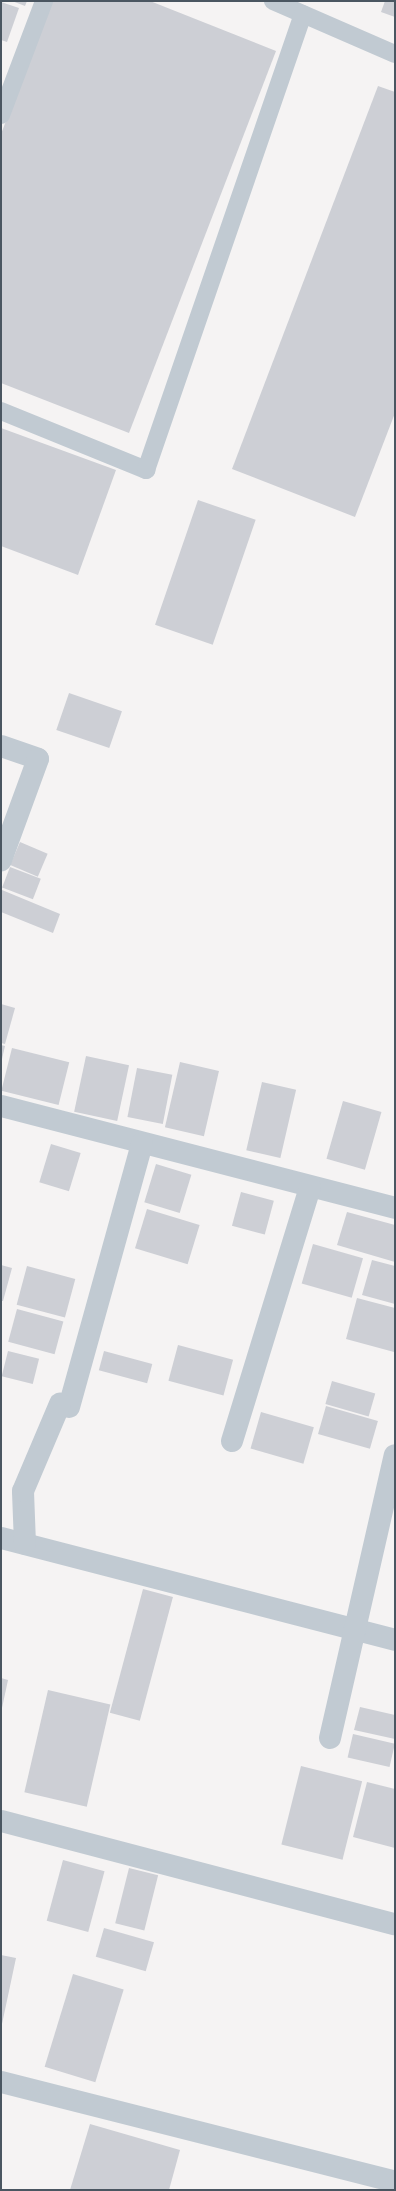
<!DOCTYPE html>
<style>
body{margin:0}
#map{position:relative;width:396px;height:2191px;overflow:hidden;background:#f5f3f3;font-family:Barlow,sans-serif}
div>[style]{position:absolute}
.building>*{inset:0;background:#cdcfd5;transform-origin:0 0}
.lane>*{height:18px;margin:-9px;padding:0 9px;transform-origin:9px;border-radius:9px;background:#c1cad2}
.street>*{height:22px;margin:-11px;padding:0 11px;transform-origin:11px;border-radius:11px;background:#c1cad2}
span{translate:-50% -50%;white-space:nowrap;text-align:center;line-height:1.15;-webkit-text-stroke:3.5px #fff;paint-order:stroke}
.frame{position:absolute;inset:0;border:2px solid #4a5661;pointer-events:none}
</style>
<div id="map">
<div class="building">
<i style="clip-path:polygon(12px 1px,27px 1px,25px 6px)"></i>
<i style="clip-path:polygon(52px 1px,150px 1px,276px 51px,129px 433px,1px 383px,1px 134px)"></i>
<i style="clip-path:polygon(385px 1px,395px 1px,395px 17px,381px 12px)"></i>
<i style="clip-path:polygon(1px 2px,19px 8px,7px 42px,1px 40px)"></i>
<i style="clip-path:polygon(378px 86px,395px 92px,395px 413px,355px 517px,232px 469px)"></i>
<i style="clip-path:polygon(1px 428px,116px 470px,78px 575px,1px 546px)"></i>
<i style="left:198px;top:500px;width:61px;height:132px;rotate:19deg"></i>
<i style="left:69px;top:693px;width:56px;height:39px;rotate:19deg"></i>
<i style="left:20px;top:842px;width:30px;height:25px;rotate:23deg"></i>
<i style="left:10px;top:867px;width:33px;height:22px;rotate:21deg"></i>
<i style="clip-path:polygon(2px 890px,60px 914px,53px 933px,1px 912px)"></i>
<i style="clip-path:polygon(1px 1004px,15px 1008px,5px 1044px,1px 1043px)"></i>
<i style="clip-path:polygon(1px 1045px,5px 1046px,2px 1059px,1px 1059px)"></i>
<i style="left:12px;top:1048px;width:59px;height:44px;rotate:14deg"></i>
<i style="left:86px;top:1056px;width:44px;height:57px;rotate:12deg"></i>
<i style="left:180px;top:1062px;width:40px;height:67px;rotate:13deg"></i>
<i style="left:137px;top:1068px;width:36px;height:50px;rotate:11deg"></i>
<i style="left:262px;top:1082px;width:35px;height:70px;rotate:13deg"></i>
<i style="left:343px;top:1101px;width:40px;height:60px;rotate:16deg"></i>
<i style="left:51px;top:1144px;width:31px;height:40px;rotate:17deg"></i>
<i style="left:156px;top:1164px;width:37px;height:40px;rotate:17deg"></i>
<i style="left:241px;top:1192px;width:34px;height:35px;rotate:15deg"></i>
<i style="left:147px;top:1209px;width:55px;height:41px;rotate:17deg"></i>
<i style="clip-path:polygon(347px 1212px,395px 1225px,395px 1262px,337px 1245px)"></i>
<i style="left:313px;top:1244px;width:52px;height:41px;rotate:16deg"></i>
<i style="clip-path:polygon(372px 1260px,395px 1266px,395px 1304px,362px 1295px)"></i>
<i style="clip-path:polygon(1px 1265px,12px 1268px,3px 1301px,1px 1301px)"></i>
<i style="left:27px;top:1266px;width:50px;height:40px;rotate:15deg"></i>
<i style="clip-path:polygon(357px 1298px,395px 1308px,394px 1352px,346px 1339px)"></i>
<i style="left:17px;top:1309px;width:48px;height:34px;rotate:15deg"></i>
<i style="left:178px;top:1345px;width:57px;height:37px;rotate:15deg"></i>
<i style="left:8px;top:1351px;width:32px;height:26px;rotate:14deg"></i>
<i style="left:104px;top:1351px;width:50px;height:20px;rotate:15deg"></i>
<i style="left:332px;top:1381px;width:45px;height:24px;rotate:16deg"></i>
<i style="left:326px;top:1406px;width:54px;height:29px;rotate:16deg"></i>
<i style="left:261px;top:1412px;width:55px;height:38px;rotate:16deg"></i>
<i style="left:143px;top:1589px;width:31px;height:128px;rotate:15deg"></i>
<i style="clip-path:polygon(1px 1678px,8px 1680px,2px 1708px,1px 1708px)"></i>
<i style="left:48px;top:1690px;width:64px;height:105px;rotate:13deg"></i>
<i style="clip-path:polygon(360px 1707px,395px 1715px,395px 1739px,354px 1730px)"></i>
<i style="left:353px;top:1734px;width:43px;height:24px;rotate:13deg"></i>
<i style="left:301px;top:1766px;width:63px;height:81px;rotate:14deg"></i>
<i style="clip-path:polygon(367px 1782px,395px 1789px,395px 1848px,353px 1837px)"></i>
<i style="left:63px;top:1860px;width:43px;height:63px;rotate:15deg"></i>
<i style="left:129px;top:1868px;width:30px;height:57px;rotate:14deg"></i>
<i style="left:104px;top:1928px;width:52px;height:30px;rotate:16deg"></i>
<i style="clip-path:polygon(1px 1955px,16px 1958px,2px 2024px,1px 2024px)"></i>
<i style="left:73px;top:1974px;width:53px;height:97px;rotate:17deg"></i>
<i style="clip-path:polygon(90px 2124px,180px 2150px,169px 2190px,70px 2190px)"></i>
</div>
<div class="lane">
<i style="left:273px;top:1px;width:133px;rotate:23.5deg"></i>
<i style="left:1px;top:115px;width:122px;rotate:-69.3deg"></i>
<i style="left:1px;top:411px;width:157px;rotate:22.1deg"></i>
<i style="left:146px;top:470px;width:482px;rotate:-71deg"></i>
</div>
<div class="street">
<i style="left:1px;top:746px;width:39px;rotate:19deg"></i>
<i style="left:38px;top:759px;width:108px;rotate:110.1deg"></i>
<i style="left:1px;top:1106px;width:407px;rotate:14.5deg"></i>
<i style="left:69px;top:1407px;width:273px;rotate:-74.5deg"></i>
<i style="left:232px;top:1441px;width:265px;rotate:-72.9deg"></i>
<i style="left:1px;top:1538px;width:407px;rotate:14.5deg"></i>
<i style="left:25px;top:1544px;width:53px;rotate:-92.2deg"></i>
<i style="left:23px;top:1491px;width:95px;rotate:-67deg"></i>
<i style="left:330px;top:1738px;width:290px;rotate:-77.1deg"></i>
<i style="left:1px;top:1821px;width:407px;rotate:14.7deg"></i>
<i style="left:1px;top:2082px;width:406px;rotate:14.2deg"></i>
</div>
<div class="frame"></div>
</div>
